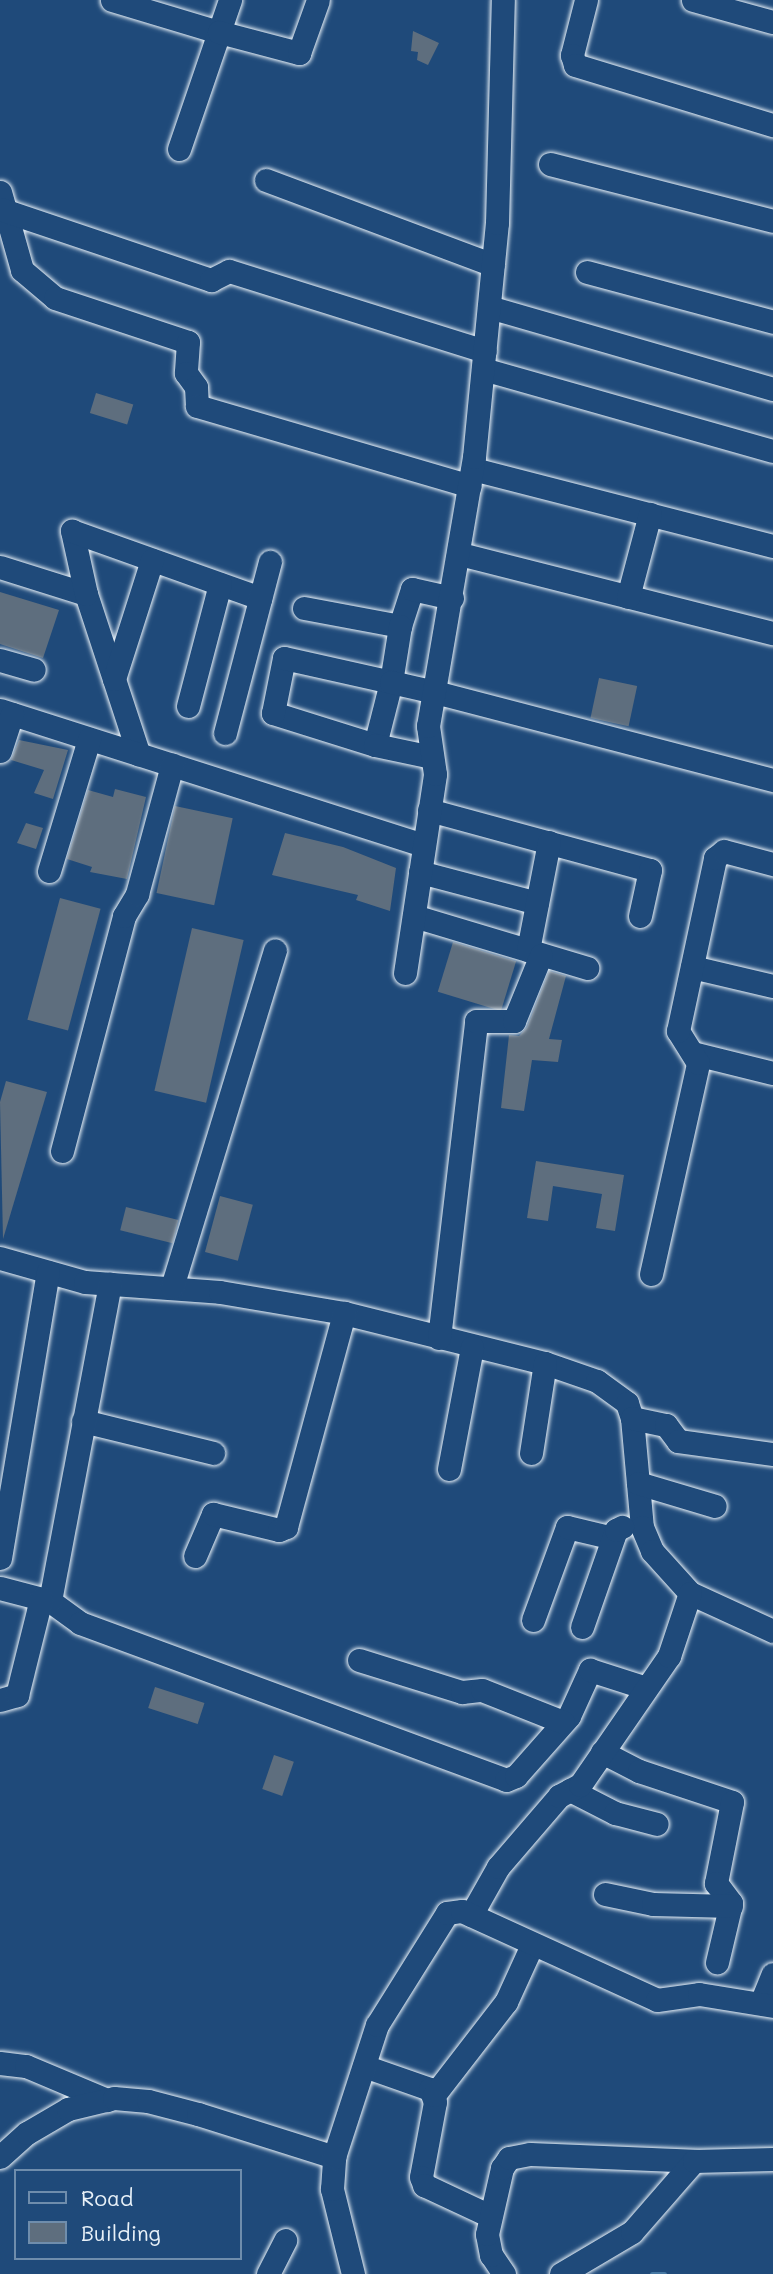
<!DOCTYPE html>
<style>
body{margin:0}
#map{position:relative;width:773px;height:2274px;overflow:hidden;background:#1f4a7a;font-family:Mali,sans-serif}
div>[style]{position:absolute}
.stream>*{height:5px;margin:-2.5px;padding:0 2.5px;transform-origin:2.5px;border-radius:2.5px;background:#4678a3}
.building>*{inset:0;background:#5e6e7e;transform-origin:0 0}
.roads{filter:drop-shadow(0 0 2px #e8f1f8) drop-shadow(0 0 2px #e8f1f8)}
.minor>*{height:23px;margin:-11.5px;padding:0 11.5px;transform-origin:11.5px;border-radius:11.5px;background:#1f4a7a}
span{translate:-50% -50%;white-space:nowrap;text-align:center;line-height:1.15;-webkit-text-stroke:5px #1f4a7a;paint-order:stroke}
.legend{position:absolute;left:14px;top:2169px;width:228px;height:91px;box-sizing:border-box;background:#1f4a7a;border:2px solid #6f8dac;margin:0;padding:9px 12px;list-style:none;font-size:21px;color:#e8f1f8}
.legend li{display:flex;align-items:center;gap:14px;height:35px}
.legend b{width:35px;border:2px solid #6f8dac}
</style>
<div id="map">
<div class="stream">
<i style="left:652px;top:2274px;width:12px"></i>
</div>
<div class="building">
<i style="clip-path:polygon(413px 31px,439px 43px,428px 65px,417px 60px,418px 52px,411px 51px)"></i>
<i style="left:96px;top:393px;width:39px;height:21px;rotate:17deg"></i>
<i style="clip-path:polygon(0 592px,59px 610px,43px 658px,0 644px)"></i>
<i style="left:599px;top:678px;width:39px;height:41px;rotate:12deg"></i>
<i style="clip-path:polygon(19px 740px,68px 750px,53px 799px,34px 793px,44px 770px,11px 760px)"></i>
<i style="clip-path:polygon(115px 789px,146px 797px,127px 879px,90px 872px,92px 867px,67px 859px,88px 790px,113px 797px)"></i>
<i style="left:175px;top:806px;width:59px;height:89px;rotate:12deg"></i>
<i style="clip-path:polygon(26px 823px,43px 828px,36px 849px,17px 843px)"></i>
<i style="clip-path:polygon(285px 833px,343px 847px,396px 868px,390px 911px,356px 900px,358px 895px,272px 875px)"></i>
<i style="left:60px;top:898px;width:42px;height:126px;rotate:15deg"></i>
<i style="left:192px;top:928px;width:53px;height:167px;rotate:13deg"></i>
<i style="left:453px;top:942px;width:66px;height:52px;rotate:17deg"></i>
<i style="clip-path:polygon(549px 971px,566px 976px,549px 1039px,562px 1040px,558px 1062px,532px 1060px,524px 1111px,501px 1108px,509px 1035px,519px 1036px,527px 1027px)"></i>
<i style="clip-path:polygon(6px 1081px,47px 1092px,3px 1239px,0 1102px)"></i>
<i style="clip-path:polygon(536px 1161px,624px 1175px,615px 1231px,596px 1228px,602px 1194px,553px 1186px,548px 1221px,527px 1218px)"></i>
<i style="left:220px;top:1196px;width:34px;height:58px;rotate:15deg"></i>
<i style="left:126px;top:1207px;width:54px;height:24px;rotate:14deg"></i>
<i style="left:155px;top:1687px;width:52px;height:22px;rotate:18deg"></i>
<i style="left:274px;top:1755px;width:21px;height:36px;rotate:19deg"></i>
</div>
<div class="roads">
<div class="minor">
<i style="left:112px;top:0;width:112px;rotate:16.7deg"></i>
<i style="left:219px;top:32px;width:34px;rotate:-71deg"></i>
<i style="left:586px;top:0;width:57px;rotate:104.3deg"></i>
<i style="left:572px;top:55px;width:10px;rotate:73deg"></i>
<i style="left:575px;top:65px;width:207px;rotate:16.9deg"></i>
<i style="left:693px;top:0;width:83px;rotate:15.4deg"></i>
<i style="left:179px;top:149px;width:124px;rotate:-71.1deg"></i>
<i style="left:219px;top:32px;width:83px;rotate:14.7deg"></i>
<i style="left:299px;top:53px;width:56px;rotate:-70.3deg"></i>
<i style="left:550px;top:164px;width:230px;rotate:14.3deg"></i>
<i style="left:266px;top:180px;width:242px;rotate:20.5deg"></i>
<i style="left:0;top:192px;width:81px;rotate:74.2deg"></i>
<i style="left:22px;top:270px;width:43px;rotate:40.3deg"></i>
<i style="left:55px;top:298px;width:140px;rotate:18.3deg"></i>
<i style="left:188px;top:342px;width:31px;rotate:94deg"></i>
<i style="left:186px;top:373px;width:17px;rotate:54deg"></i>
<i style="left:196px;top:387px;width:19px;rotate:87deg"></i>
<i style="left:197px;top:406px;width:284px;rotate:16.3deg"></i>
<i style="left:0;top:209px;width:223px;rotate:18.6deg"></i>
<i style="left:211px;top:280px;width:20px;rotate:-27deg"></i>
<i style="left:229px;top:271px;width:268px;rotate:17.4deg"></i>
<i style="left:587px;top:272px;width:193px;rotate:15deg"></i>
<i style="left:489px;top:307px;width:296px;rotate:16.1deg"></i>
<i style="left:483px;top:369px;width:301px;rotate:15.8deg"></i>
<i style="left:473px;top:469px;width:310px;rotate:14.4deg"></i>
<i style="left:460px;top:554px;width:323px;rotate:14.2deg"></i>
<i style="left:0;top:567px;width:90px;rotate:17.4deg"></i>
<i style="left:86px;top:594px;width:169px;rotate:71.8deg"></i>
<i style="left:86px;top:594px;width:65px;rotate:-102.5deg"></i>
<i style="left:72px;top:531px;width:200px;rotate:19.6deg"></i>
<i style="left:628px;top:597px;width:86px;rotate:-75.2deg"></i>
<i style="left:304px;top:608px;width:98px;rotate:10.6deg"></i>
<i style="left:400px;top:626px;width:39px;rotate:-72deg"></i>
<i style="left:412px;top:589px;width:41px;rotate:12.7deg"></i>
<i style="left:400px;top:626px;width:57px;rotate:99.1deg"></i>
<i style="left:391px;top:682px;width:65px;rotate:104.3deg"></i>
<i style="left:375px;top:745px;width:107px;rotate:-162.6deg"></i>
<i style="left:273px;top:713px;width:56px;rotate:-78.7deg"></i>
<i style="left:284px;top:658px;width:110px;rotate:12.6deg"></i>
<i style="left:391px;top:682px;width:45px;rotate:12.8deg"></i>
<i style="left:435px;top:692px;width:349px;rotate:14.6deg"></i>
<i style="left:0;top:660px;width:35px;rotate:16deg"></i>
<i style="left:114px;top:679px;width:125px;rotate:-72.3deg"></i>
<i style="left:188px;top:706px;width:126px;rotate:-75.3deg"></i>
<i style="left:0;top:710px;width:445px;rotate:17.7deg"></i>
<i style="left:225px;top:733px;width:177px;rotate:-75.3deg"></i>
<i style="left:375px;top:745px;width:58px;rotate:11.9deg"></i>
<i style="left:0;top:751px;width:39px;rotate:-72deg"></i>
<i style="left:429px;top:810px;width:229px;rotate:15.2deg"></i>
<i style="left:650px;top:870px;width:47px;rotate:102.3deg"></i>
<i style="left:49px;top:871px;width:138px;rotate:-73.1deg"></i>
<i style="left:420px;top:872px;width:121px;rotate:14.8deg"></i>
<i style="left:414px;top:916px;width:181px;rotate:16.7deg"></i>
<i style="left:528px;top:950px;width:110px;rotate:-79deg"></i>
<i style="left:692px;top:967px;width:83px;rotate:13.2deg"></i>
<i style="left:405px;top:973px;width:201px;rotate:-81.4deg"></i>
<i style="left:435px;top:774px;width:49px;rotate:-98.3deg"></i>
<i style="left:428px;top:726px;width:273px;rotate:-80.3deg"></i>
<i style="left:474px;top:457px;width:235px;rotate:-84.4deg"></i>
<i style="left:497px;top:223px;width:223px;rotate:-88.5deg"></i>
<i style="left:696px;top:1054px;width:79px;rotate:13.9deg"></i>
<i style="left:62px;top:1151px;width:243px;rotate:-75.2deg"></i>
<i style="left:124px;top:916px;width:26px;rotate:-59deg"></i>
<i style="left:137px;top:894px;width:134px;rotate:-74.8deg"></i>
<i style="left:0;top:1258px;width:88px;rotate:15.8deg"></i>
<i style="left:85px;top:1282px;width:135px;rotate:4.2deg"></i>
<i style="left:220px;top:1292px;width:126px;rotate:9.6deg"></i>
<i style="left:344px;top:1313px;width:207px;rotate:14deg"></i>
<i style="left:545px;top:1363px;width:55px;rotate:19.1deg"></i>
<i style="left:597px;top:1381px;width:37px;rotate:36deg"></i>
<i style="left:627px;top:1403px;width:16px;rotate:72deg"></i>
<i style="left:632px;top:1418px;width:109px;rotate:84.8deg"></i>
<i style="left:642px;top:1527px;width:26px;rotate:67deg"></i>
<i style="left:652px;top:1551px;width:57px;rotate:47.9deg"></i>
<i style="left:690px;top:1593px;width:91px;rotate:24.6deg"></i>
<i style="left:651px;top:1274px;width:216px;rotate:-77.4deg"></i>
<i style="left:698px;top:1063px;width:38px;rotate:-122deg"></i>
<i style="left:678px;top:1031px;width:177px;rotate:-77.9deg"></i>
<i style="left:715px;top:858px;width:11px;rotate:-38deg"></i>
<i style="left:724px;top:851px;width:51px;rotate:14.9deg"></i>
<i style="left:172px;top:1287px;width:352px;rotate:-73deg"></i>
<i style="left:439px;top:1338px;width:319px;rotate:-83.3deg"></i>
<i style="left:476px;top:1021px;width:38px"></i>
<i style="left:514px;top:1021px;width:71px;rotate:-67.8deg"></i>
<i style="left:632px;top:1418px;width:35px;rotate:12deg"></i>
<i style="left:666px;top:1425px;width:20px;rotate:53deg"></i>
<i style="left:678px;top:1441px;width:96px;rotate:7.8deg"></i>
<i style="left:83px;top:1421px;width:134px;rotate:13.8deg"></i>
<i style="left:531px;top:1453px;width:91px;rotate:-81.2deg"></i>
<i style="left:449px;top:1469px;width:124px;rotate:-79.3deg"></i>
<i style="left:638px;top:1483px;width:80px;rotate:16.6deg"></i>
<i style="left:195px;top:1556px;width:46px;rotate:-66.8deg"></i>
<i style="left:213px;top:1514px;width:68px;rotate:13.6deg"></i>
<i style="left:279px;top:1530px;width:8px;rotate:-23deg"></i>
<i style="left:286px;top:1527px;width:222px;rotate:-74.8deg"></i>
<i style="left:0;top:1558px;width:290px;rotate:-80.5deg"></i>
<i style="left:0;top:1588px;width:52px;rotate:14.6deg"></i>
<i style="left:50px;top:1601px;width:37px;rotate:36deg"></i>
<i style="left:80px;top:1623px;width:454px;rotate:20.2deg"></i>
<i style="left:506px;top:1780px;width:11px;rotate:-22deg"></i>
<i style="left:516px;top:1776px;width:80px;rotate:-48.5deg"></i>
<i style="left:569px;top:1716px;width:51px;rotate:-65.5deg"></i>
<i style="left:590px;top:1670px;width:59px;rotate:17.8deg"></i>
<i style="left:50px;top:1601px;width:323px;rotate:-79.3deg"></i>
<i style="left:533px;top:1620px;width:99px;rotate:-69.9deg"></i>
<i style="left:567px;top:1527px;width:47px;rotate:13.4deg"></i>
<i style="left:582px;top:1627px;width:103px;rotate:-70.7deg"></i>
<i style="left:616px;top:1530px;width:7px;rotate:-27deg"></i>
<i style="left:359px;top:1660px;width:108px;rotate:17.3deg"></i>
<i style="left:462px;top:1692px;width:20px;rotate:-6deg"></i>
<i style="left:482px;top:1690px;width:87px;rotate:21.6deg"></i>
<i style="left:0;top:1700px;width:18px;rotate:-16deg"></i>
<i style="left:17px;top:1695px;width:99px;rotate:-76deg"></i>
<i style="left:602px;top:1752px;width:42px;rotate:27.2deg"></i>
<i style="left:639px;top:1771px;width:98px;rotate:18.4deg"></i>
<i style="left:732px;top:1802px;width:83px;rotate:101.2deg"></i>
<i style="left:716px;top:1883px;width:25px;rotate:53deg"></i>
<i style="left:731px;top:1903px;width:61px;rotate:103.3deg"></i>
<i style="left:570px;top:1790px;width:51px;rotate:27.1deg"></i>
<i style="left:615px;top:1813px;width:43px;rotate:14.7deg"></i>
<i style="left:605px;top:1894px;width:49px;rotate:11.8deg"></i>
<i style="left:653px;top:1904px;width:78px;rotate:1.5deg"></i>
<i style="left:471px;top:1915px;width:55px;rotate:-60.6deg"></i>
<i style="left:498px;top:1867px;width:94px;rotate:-49.3deg"></i>
<i style="left:559px;top:1796px;width:24px;rotate:-28deg"></i>
<i style="left:580px;top:1785px;width:157px;rotate:-55.4deg"></i>
<i style="left:669px;top:1656px;width:66px;rotate:-71.6deg"></i>
<i style="left:761px;top:2003px;width:31px;rotate:-68deg"></i>
<i style="left:0;top:2063px;width:26px;rotate:7deg"></i>
<i style="left:26px;top:2066px;width:88px;rotate:22.8deg"></i>
<i style="left:364px;top:2066px;width:70px;rotate:19.2deg"></i>
<i style="left:430px;top:2089px;width:14px;rotate:69deg"></i>
<i style="left:435px;top:2102px;width:76px;rotate:100.6deg"></i>
<i style="left:421px;top:2177px;width:9px;rotate:69deg"></i>
<i style="left:424px;top:2185px;width:71px;rotate:25.1deg"></i>
<i style="left:434px;top:2095px;width:118px;rotate:-52.3deg"></i>
<i style="left:506px;top:2002px;width:63px;rotate:-65.5deg"></i>
<i style="left:0;top:2157px;width:36px;rotate:-42deg"></i>
<i style="left:27px;top:2133px;width:48px;rotate:-30.3deg"></i>
<i style="left:68px;top:2109px;width:47px;rotate:-13.4deg"></i>
<i style="left:114px;top:2098px;width:34px;rotate:5deg"></i>
<i style="left:148px;top:2101px;width:52px;rotate:14.6deg"></i>
<i style="left:198px;top:2114px;width:143px;rotate:17.5deg"></i>
<i style="left:268px;top:2274px;width:38px;rotate:-63deg"></i>
<i style="left:353px;top:2274px;width:88px;rotate:-103.9deg"></i>
<i style="left:332px;top:2189px;width:32px;rotate:-86deg"></i>
<i style="left:334px;top:2157px;width:139px;rotate:-72deg"></i>
<i style="left:377px;top:2025px;width:132px;rotate:-58deg"></i>
<i style="left:447px;top:1913px;width:15px;rotate:-8deg"></i>
<i style="left:462px;top:1911px;width:214px;rotate:24.5deg"></i>
<i style="left:657px;top:2000px;width:42px;rotate:-8.1deg"></i>
<i style="left:699px;top:1994px;width:75px;rotate:9.2deg"></i>
<i style="left:504px;top:2274px;width:23px;rotate:-124deg"></i>
<i style="left:491px;top:2255px;width:21px;rotate:-101deg"></i>
<i style="left:487px;top:2234px;width:68px;rotate:-77.2deg"></i>
<i style="left:502px;top:2168px;width:12px;rotate:-55deg"></i>
<i style="left:509px;top:2158px;width:21px;rotate:-11deg"></i>
<i style="left:530px;top:2154px;width:164px;rotate:2.4deg"></i>
<i style="left:561px;top:2274px;width:82px;rotate:-30.6deg"></i>
<i style="left:632px;top:2232px;width:94px;rotate:-48.9deg"></i>
<i style="left:694px;top:2161px;width:79px;rotate:-1.5deg"></i>
</div>
</div>
<ul class="legend">
<li><b style="height:9px;background:#1f4a7a"></b>Road</li>
<li><b style="height:19px;background:#5e6e7e"></b>Building</li>
</ul>
</div>
